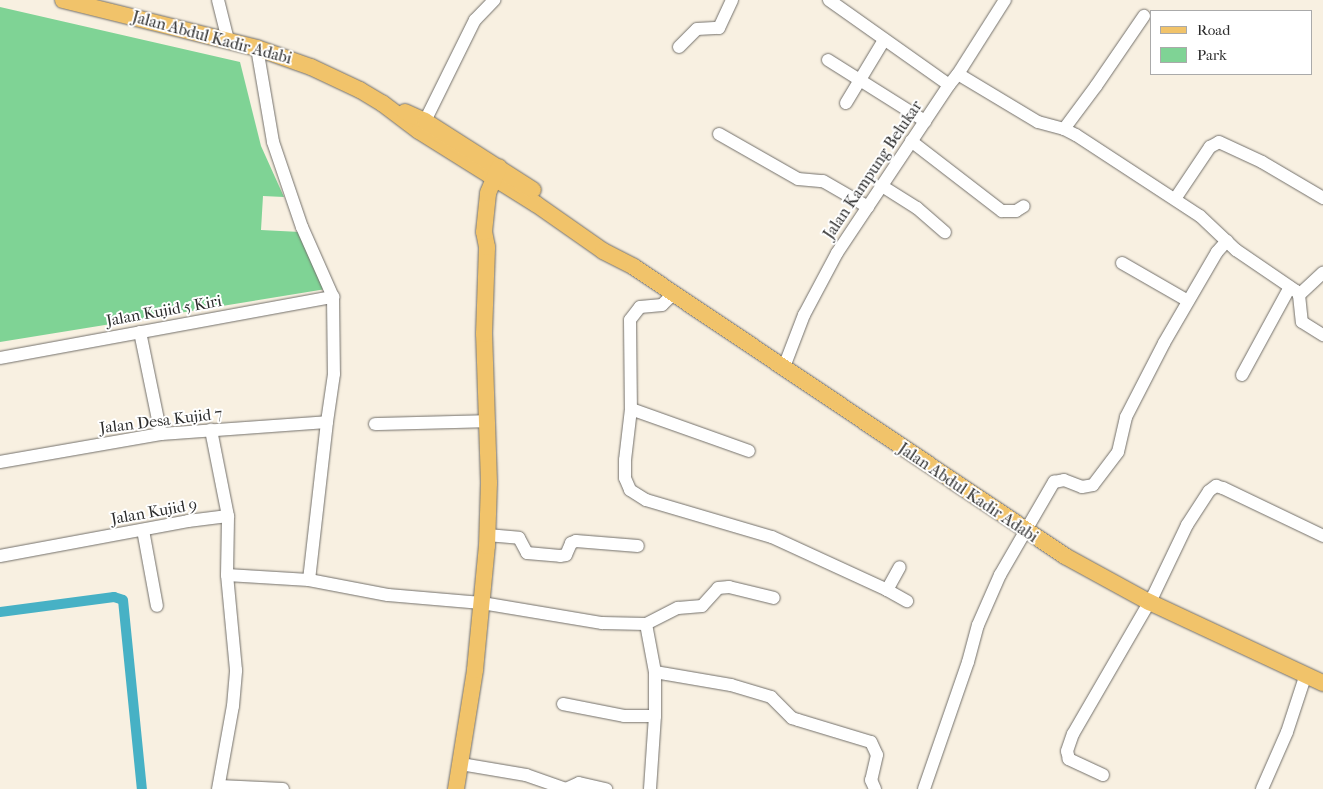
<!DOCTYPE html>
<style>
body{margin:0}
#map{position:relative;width:1323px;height:789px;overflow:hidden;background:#f8f0e1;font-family:"IM FELL French Canon",serif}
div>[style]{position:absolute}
.green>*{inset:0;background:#7fd395}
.canal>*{height:10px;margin:-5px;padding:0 5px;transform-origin:5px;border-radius:5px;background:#47b1c5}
.roads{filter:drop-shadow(0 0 1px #73706b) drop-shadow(0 0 1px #73706b)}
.minor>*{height:12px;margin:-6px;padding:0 6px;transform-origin:6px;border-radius:6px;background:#fff}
.major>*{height:16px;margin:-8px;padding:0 8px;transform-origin:8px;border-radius:8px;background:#f1c36a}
span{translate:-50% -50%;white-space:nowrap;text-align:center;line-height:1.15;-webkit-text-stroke:4px #fff;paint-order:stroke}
.street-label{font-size:16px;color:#2b2b2b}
.legend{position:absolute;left:1150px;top:10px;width:162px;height:65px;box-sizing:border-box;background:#fff;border:1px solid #aaa;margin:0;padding:6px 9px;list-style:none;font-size:15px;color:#2b2b2b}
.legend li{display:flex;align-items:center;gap:10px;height:25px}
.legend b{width:25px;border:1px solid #aaa}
</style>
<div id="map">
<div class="green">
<i style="clip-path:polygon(0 7px,240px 62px,261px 146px,284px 197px,263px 196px,261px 230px,300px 232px,326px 289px,0 342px)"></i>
</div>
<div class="canal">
<i style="left:0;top:612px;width:115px;rotate:-7.5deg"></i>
<i style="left:114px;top:597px;width:9px;rotate:18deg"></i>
<i style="left:123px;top:600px;width:190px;rotate:84.3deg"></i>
</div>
<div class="roads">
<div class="minor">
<i style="left:218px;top:0;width:41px;rotate:76deg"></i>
<i style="left:829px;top:0;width:147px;rotate:35.3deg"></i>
<i style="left:679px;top:47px;width:25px;rotate:-45deg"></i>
<i style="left:697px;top:29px;width:22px;rotate:-3deg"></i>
<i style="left:719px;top:28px;width:31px;rotate:-65deg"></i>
<i style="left:257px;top:48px;width:95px;rotate:80.3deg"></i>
<i style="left:273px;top:142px;width:90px;rotate:71.2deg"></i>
<i style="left:302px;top:227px;width:77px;rotate:66.1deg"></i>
<i style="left:333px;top:297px;width:77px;rotate:89.3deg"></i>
<i style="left:334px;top:374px;width:49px;rotate:98.3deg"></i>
<i style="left:327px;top:422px;width:159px;rotate:96.5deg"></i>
<i style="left:828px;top:60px;width:115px;rotate:32.2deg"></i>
<i style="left:958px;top:74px;width:93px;rotate:31deg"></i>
<i style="left:1038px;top:122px;width:27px;rotate:15deg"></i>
<i style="left:1064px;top:129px;width:13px;rotate:27deg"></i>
<i style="left:1076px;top:135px;width:148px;rotate:33.2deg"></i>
<i style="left:1200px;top:216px;width:50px;rotate:43.4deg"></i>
<i style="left:1236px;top:250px;width:73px;rotate:34.3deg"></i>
<i style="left:1296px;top:291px;width:5px;rotate:53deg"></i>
<i style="left:1299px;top:295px;width:27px;rotate:84deg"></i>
<i style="left:1302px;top:322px;width:25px;rotate:32deg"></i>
<i style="left:846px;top:103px;width:74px;rotate:-58.9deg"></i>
<i style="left:425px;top:121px;width:113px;rotate:-63.7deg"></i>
<i style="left:475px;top:20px;width:28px;rotate:-46deg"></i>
<i style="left:1064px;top:129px;width:54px;rotate:-53.3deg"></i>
<i style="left:1096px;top:86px;width:85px;rotate:-55.6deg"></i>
<i style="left:719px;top:134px;width:91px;rotate:29.7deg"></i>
<i style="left:798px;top:179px;width:25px;rotate:5deg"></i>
<i style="left:823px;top:181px;width:52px;rotate:30deg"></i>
<i style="left:911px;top:141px;width:115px;rotate:37.6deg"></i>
<i style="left:1002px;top:211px;width:14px"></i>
<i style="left:1016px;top:211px;width:9px;rotate:-32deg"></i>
<i style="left:882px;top:186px;width:41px;rotate:32.2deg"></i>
<i style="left:917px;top:208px;width:37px;rotate:41deg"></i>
<i style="left:1175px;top:199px;width:63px;rotate:-56.1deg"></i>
<i style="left:1210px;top:147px;width:10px;rotate:-29deg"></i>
<i style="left:1219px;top:142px;width:47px;rotate:24.9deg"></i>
<i style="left:1262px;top:162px;width:71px;rotate:30.5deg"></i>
<i style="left:1122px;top:263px;width:76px;rotate:29.9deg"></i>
<i style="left:674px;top:293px;width:17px;rotate:135deg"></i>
<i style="left:662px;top:305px;width:22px;rotate:175deg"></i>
<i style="left:640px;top:307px;width:16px;rotate:128deg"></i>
<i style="left:630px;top:320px;width:89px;rotate:89.4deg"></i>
<i style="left:631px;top:409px;width:51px;rotate:96.7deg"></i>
<i style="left:625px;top:460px;width:18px;rotate:90deg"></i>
<i style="left:625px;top:478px;width:13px;rotate:67deg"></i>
<i style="left:630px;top:490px;width:19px;rotate:32deg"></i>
<i style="left:646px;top:500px;width:131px;rotate:16.4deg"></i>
<i style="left:772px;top:537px;width:127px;rotate:24.7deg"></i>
<i style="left:887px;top:590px;width:26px;rotate:-61deg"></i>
<i style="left:1299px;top:295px;width:33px;rotate:-43deg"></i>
<i style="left:140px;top:332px;width:104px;rotate:78.4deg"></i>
<i style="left:0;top:358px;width:339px;rotate:-10.4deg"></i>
<i style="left:784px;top:367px;width:56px;rotate:-69deg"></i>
<i style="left:804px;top:315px;width:70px;rotate:-62deg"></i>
<i style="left:837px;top:253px;width:202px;rotate:-56.3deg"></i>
<i style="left:949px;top:85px;width:14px;rotate:-51deg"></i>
<i style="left:958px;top:74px;width:88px;rotate:-57.6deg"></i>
<i style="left:1242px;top:375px;width:100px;rotate:-61.4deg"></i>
<i style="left:631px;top:409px;width:125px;rotate:19.6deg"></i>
<i style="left:375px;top:424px;width:112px;rotate:-1.5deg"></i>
<i style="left:0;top:462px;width:163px;rotate:-9.9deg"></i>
<i style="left:161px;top:434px;width:166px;rotate:-4.1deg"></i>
<i style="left:143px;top:530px;width:77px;rotate:79.6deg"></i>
<i style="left:487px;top:535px;width:32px;rotate:5deg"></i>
<i style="left:519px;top:538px;width:17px;rotate:62deg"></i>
<i style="left:527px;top:553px;width:33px;rotate:5deg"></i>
<i style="left:560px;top:556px;width:6px;rotate:-9deg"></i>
<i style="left:566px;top:555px;width:13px;rotate:-67deg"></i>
<i style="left:571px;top:543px;width:5px;rotate:-22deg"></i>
<i style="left:576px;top:541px;width:62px;rotate:4.6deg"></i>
<i style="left:0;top:556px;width:191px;rotate:-10.5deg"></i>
<i style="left:188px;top:521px;width:40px;rotate:-7.1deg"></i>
<i style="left:228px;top:516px;width:88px;rotate:-101.2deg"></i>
<i style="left:227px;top:575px;width:82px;rotate:3.5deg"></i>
<i style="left:309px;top:580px;width:80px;rotate:10.8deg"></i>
<i style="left:388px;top:595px;width:94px;rotate:4.9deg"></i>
<i style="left:482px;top:603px;width:122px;rotate:9.5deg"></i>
<i style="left:602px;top:623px;width:44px;rotate:1.3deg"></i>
<i style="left:646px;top:624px;width:49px;rotate:79.4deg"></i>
<i style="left:887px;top:590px;width:23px;rotate:29deg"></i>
<i style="left:646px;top:624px;width:36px;rotate:-27deg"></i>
<i style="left:678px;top:608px;width:24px;rotate:-5deg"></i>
<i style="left:702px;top:606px;width:24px;rotate:-48deg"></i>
<i style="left:718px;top:588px;width:11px;rotate:-5deg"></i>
<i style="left:729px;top:587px;width:46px;rotate:13.7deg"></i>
<i style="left:563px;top:704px;width:62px;rotate:11.1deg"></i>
<i style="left:624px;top:716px;width:31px"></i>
<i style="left:655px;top:716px;width:44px;rotate:-90deg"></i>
<i style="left:655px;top:672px;width:77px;rotate:9.7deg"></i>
<i style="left:731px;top:685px;width:42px;rotate:16.7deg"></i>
<i style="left:771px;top:697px;width:30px;rotate:45deg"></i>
<i style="left:792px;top:718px;width:6px;rotate:18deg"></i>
<i style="left:798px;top:720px;width:76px;rotate:16.8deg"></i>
<i style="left:871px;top:742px;width:14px;rotate:65deg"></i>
<i style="left:877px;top:755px;width:26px;rotate:103deg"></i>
<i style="left:871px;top:780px;width:10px;rotate:66deg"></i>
<i style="left:461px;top:764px;width:66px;rotate:9.6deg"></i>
<i style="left:526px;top:775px;width:42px;rotate:19.3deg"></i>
<i style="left:1103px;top:775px;width:38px;rotate:-155deg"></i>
<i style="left:1069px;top:759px;width:8px;rotate:-104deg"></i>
<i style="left:1067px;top:751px;width:18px;rotate:-71deg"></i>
<i style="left:1073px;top:734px;width:160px;rotate:-59.9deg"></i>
<i style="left:1153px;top:596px;width:79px;rotate:-64.4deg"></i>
<i style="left:1187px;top:525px;width:40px;rotate:-57.1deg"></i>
<i style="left:1209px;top:491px;width:9px;rotate:-36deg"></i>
<i style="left:1216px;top:486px;width:7px;rotate:16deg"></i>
<i style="left:1223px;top:488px;width:111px;rotate:25.6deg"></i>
<i style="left:219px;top:786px;width:64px;rotate:2.7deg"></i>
<i style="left:218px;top:789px;width:84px;rotate:-79.8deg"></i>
<i style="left:233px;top:706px;width:36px;rotate:-85deg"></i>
<i style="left:236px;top:670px;width:95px;rotate:-95.4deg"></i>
<i style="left:227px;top:575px;width:59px;rotate:-89deg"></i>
<i style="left:566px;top:789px;width:14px;rotate:-25deg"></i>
<i style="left:579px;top:783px;width:28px;rotate:13deg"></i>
<i style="left:650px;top:789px;width:73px;rotate:-86.1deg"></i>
<i style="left:924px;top:789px;width:134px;rotate:-70.9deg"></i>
<i style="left:968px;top:662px;width:38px;rotate:-75deg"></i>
<i style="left:978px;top:625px;width:55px;rotate:-66.3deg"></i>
<i style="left:1000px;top:575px;width:108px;rotate:-59.9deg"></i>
<i style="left:1054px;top:482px;width:10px;rotate:-11deg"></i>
<i style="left:1064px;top:480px;width:19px;rotate:21deg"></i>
<i style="left:1082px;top:487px;width:11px;rotate:-10deg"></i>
<i style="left:1093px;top:485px;width:41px;rotate:-52.9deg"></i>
<i style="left:1118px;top:452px;width:36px;rotate:-77deg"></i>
<i style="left:1126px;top:417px;width:83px;rotate:-62.8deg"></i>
<i style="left:1164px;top:343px;width:105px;rotate:-59.8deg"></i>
<i style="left:1217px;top:252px;width:15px;rotate:-48deg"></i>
<i style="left:1262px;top:789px;width:62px;rotate:-66.3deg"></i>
<i style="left:1287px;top:732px;width:61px;rotate:-71.9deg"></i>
</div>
<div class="major">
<i style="left:63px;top:0;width:200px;rotate:13.9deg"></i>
<i style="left:257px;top:48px;width:57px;rotate:19.4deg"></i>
<i style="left:311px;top:67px;width:54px;rotate:25.1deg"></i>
<i style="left:360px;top:90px;width:26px;rotate:31deg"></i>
<i style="left:382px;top:103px;width:46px;rotate:37.1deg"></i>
<i style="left:419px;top:131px;width:138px;rotate:32deg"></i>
<i style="left:536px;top:204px;width:82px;rotate:35deg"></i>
<i style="left:603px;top:251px;width:35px;rotate:27deg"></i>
<i style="left:634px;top:267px;width:519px;rotate:33.84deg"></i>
<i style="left:1065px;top:556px;width:96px;rotate:28.7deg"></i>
<i style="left:1149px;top:602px;width:192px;rotate:25deg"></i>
<i style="left:405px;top:112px;width:22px;rotate:24deg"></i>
<i style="left:425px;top:121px;width:128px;rotate:32.6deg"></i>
<i style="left:456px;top:789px;width:121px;rotate:-80.9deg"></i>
<i style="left:475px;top:670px;width:125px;rotate:-84.5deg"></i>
<i style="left:487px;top:546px;width:63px;rotate:-88.2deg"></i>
<i style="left:489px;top:483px;width:149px;rotate:-91.9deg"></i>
<i style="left:484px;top:334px;width:87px;rotate:-88deg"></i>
<i style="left:487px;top:247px;width:15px;rotate:-101deg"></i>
<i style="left:484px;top:232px;width:39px;rotate:-84deg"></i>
<i style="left:488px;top:193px;width:28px;rotate:-67deg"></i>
</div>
</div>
<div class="street-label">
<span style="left:212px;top:38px;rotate:15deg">Jalan Abdul Kadir Adabi</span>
<span style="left:873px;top:170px;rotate:-56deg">Jalan Kampung Belukar</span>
<span style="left:164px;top:311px;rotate:-10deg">Jalan Kujid 5 Kiri</span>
<span style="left:161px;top:421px;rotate:-7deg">Jalan Desa Kujid 7</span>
<span style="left:968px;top:493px;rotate:34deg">Jalan Abdul Kadir Adabi</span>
<span style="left:154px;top:512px;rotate:-10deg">Jalan Kujid 9</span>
</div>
<ul class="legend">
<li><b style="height:6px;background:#f1c36a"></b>Road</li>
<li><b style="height:14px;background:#7fd395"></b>Park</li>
</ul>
</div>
